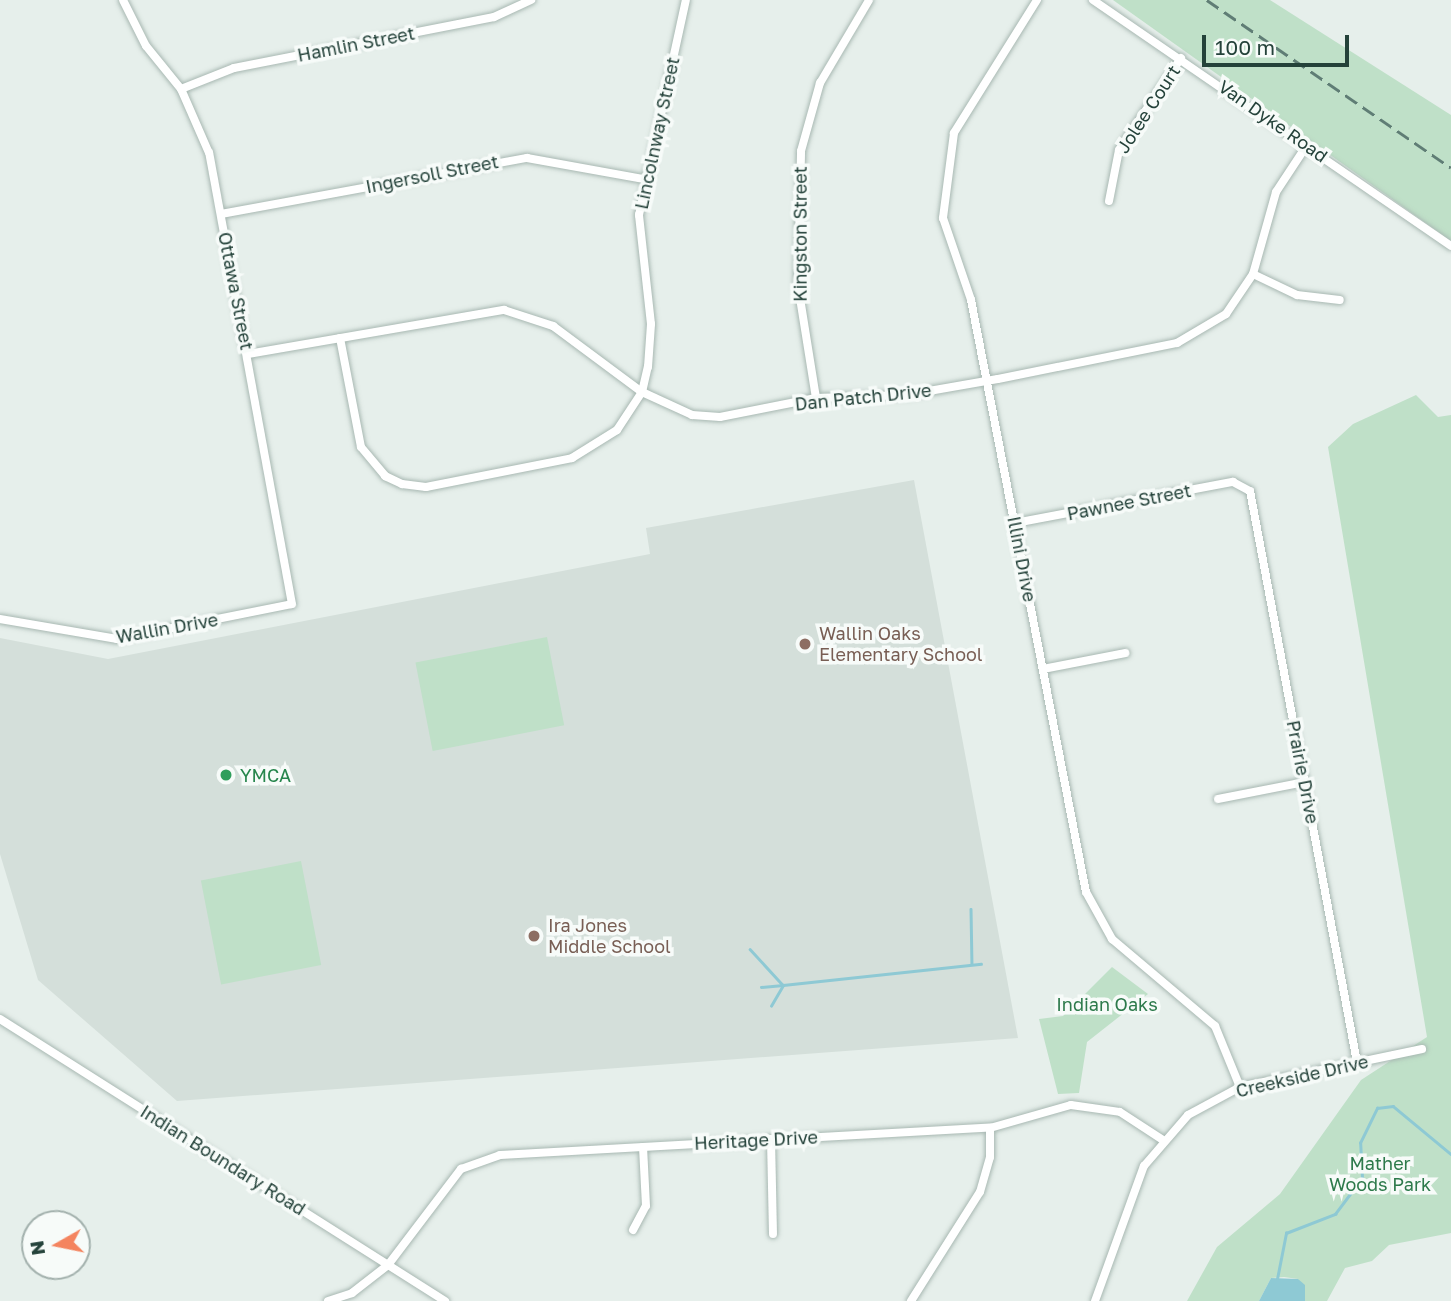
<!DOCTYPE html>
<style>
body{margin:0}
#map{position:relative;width:1451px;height:1301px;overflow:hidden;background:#e6efeb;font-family:"Golos Text",sans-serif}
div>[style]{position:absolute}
.built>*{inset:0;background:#d4dfda}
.green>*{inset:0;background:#bfe0c8;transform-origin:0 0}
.water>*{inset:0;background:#8ec9d4}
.stream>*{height:2.5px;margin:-1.25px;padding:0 1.25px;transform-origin:1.25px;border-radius:1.25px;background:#8ec9d4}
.roads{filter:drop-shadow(0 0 2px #a8b8b2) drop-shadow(0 0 2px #a8b8b2)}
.street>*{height:8px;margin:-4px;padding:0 4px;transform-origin:4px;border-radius:4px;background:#fff}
.rail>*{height:2.5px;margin-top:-1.25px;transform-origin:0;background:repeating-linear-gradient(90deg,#5f7d75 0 14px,transparent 0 21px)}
.dots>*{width:19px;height:19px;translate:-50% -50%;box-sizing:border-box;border:4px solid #f7fbf9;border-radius:50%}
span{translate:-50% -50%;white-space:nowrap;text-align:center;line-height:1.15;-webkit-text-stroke:7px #f7fbf9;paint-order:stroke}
.street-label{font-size:18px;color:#24423a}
.education-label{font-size:18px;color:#785e54}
.left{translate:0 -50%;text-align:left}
.leisure-label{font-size:18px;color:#27864d}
.park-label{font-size:18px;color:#2d7a4b}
.north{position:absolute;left:21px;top:1210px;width:70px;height:70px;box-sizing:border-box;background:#f7fbf9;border:2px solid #a3b1ad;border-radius:50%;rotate:261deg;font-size:19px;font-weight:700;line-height:28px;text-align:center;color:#24423a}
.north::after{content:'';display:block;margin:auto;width:24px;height:32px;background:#f4845f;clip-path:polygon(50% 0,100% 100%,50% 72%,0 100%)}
.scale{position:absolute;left:1202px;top:35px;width:147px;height:32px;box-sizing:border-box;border:4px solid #24423a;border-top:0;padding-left:9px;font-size:21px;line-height:24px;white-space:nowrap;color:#24423a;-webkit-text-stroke:5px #f7fbf9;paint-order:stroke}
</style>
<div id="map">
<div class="built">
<i style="clip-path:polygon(914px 480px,1018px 1038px,177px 1101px,38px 980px,0 854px,0 638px,108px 659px,650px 554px,646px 528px)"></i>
</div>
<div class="green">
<i style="clip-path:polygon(1113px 0,1270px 0,1451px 115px,1451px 241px)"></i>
<i style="clip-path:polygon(1416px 395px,1438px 417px,1451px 415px,1451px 1233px,1389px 1245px,1372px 1261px,1345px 1268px,1327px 1301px,1305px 1301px,1298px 1279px,1284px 1277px,1271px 1278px,1259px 1301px,1187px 1301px,1217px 1247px,1280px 1194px,1361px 1080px,1427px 1037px,1328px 447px,1353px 424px)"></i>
<i style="left:547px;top:637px;width:90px;height:134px;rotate:79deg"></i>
<i style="left:301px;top:861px;width:106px;height:102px;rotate:79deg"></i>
<i style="clip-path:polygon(1112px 967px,1148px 994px,1087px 1042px,1079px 1093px,1058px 1094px,1039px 1019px,1063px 1016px)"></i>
</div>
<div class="water">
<i style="clip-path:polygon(1271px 1278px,1298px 1279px,1305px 1285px,1305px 1301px,1259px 1301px)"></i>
</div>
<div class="stream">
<i style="left:971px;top:909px;width:55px;rotate:89deg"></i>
<i style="left:750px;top:949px;width:49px;rotate:47.5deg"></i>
<i style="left:783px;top:985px;width:199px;rotate:-6.1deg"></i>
<i style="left:761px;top:987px;width:22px;rotate:-5deg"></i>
<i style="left:771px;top:1006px;width:24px;rotate:-60deg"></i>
<i style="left:1277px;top:1279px;width:47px;rotate:-78.9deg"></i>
<i style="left:1286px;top:1233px;width:53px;rotate:-21.2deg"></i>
<i style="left:1335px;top:1214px;width:45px;rotate:-53.1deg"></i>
<i style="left:1362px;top:1178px;width:35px;rotate:-93deg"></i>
<i style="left:1360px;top:1143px;width:39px;rotate:-64deg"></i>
<i style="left:1377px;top:1108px;width:16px;rotate:-7deg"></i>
<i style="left:1393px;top:1106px;width:75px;rotate:39.6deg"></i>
</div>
<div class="roads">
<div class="street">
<i style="left:1037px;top:0;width:157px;rotate:122deg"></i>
<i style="left:954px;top:133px;width:86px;rotate:97.4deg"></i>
<i style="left:943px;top:218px;width:87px;rotate:71.1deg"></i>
<i style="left:971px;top:300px;width:603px;rotate:79.01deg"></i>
<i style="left:1086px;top:892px;width:54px;rotate:61deg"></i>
<i style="left:1112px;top:939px;width:135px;rotate:40.2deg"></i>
<i style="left:1215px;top:1026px;width:66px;rotate:67.7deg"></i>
<i style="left:1093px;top:0;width:434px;rotate:34.5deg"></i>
<i style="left:181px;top:89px;width:57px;rotate:-21.6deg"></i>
<i style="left:234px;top:68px;width:265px;rotate:-11.1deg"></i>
<i style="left:494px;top:17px;width:41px;rotate:-24.7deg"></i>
<i style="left:1109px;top:201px;width:52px;rotate:-78.9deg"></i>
<i style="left:1119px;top:150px;width:111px;rotate:-56deg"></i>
<i style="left:221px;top:214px;width:311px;rotate:-10.4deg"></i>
<i style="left:527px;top:158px;width:119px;rotate:10.2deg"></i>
<i style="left:1253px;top:274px;width:49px;rotate:25.5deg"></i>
<i style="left:1297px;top:295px;width:43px;rotate:6.6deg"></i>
<i style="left:340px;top:338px;width:111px;rotate:79.1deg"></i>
<i style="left:361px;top:447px;width:38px;rotate:50deg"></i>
<i style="left:385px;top:476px;width:19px;rotate:25deg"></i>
<i style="left:402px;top:484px;width:24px;rotate:7deg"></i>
<i style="left:426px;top:487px;width:149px;rotate:-11.2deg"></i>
<i style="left:572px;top:458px;width:53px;rotate:-31.9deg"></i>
<i style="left:617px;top:430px;width:45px;rotate:-56.7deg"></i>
<i style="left:642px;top:392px;width:26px;rotate:-77deg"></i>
<i style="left:648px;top:367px;width:43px;rotate:-86deg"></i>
<i style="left:651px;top:324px;width:110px;rotate:-96.3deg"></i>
<i style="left:639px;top:215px;width:220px;rotate:-77.7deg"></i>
<i style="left:248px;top:354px;width:260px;rotate:-9.8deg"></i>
<i style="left:504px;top:310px;width:52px;rotate:18.1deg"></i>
<i style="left:553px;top:326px;width:111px;rotate:36.6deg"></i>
<i style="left:642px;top:392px;width:55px;rotate:24.7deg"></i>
<i style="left:692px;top:415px;width:28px;rotate:4deg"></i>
<i style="left:720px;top:417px;width:98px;rotate:-11.2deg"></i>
<i style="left:816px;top:398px;width:90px;rotate:-1.9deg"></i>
<i style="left:906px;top:395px;width:93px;rotate:-9.9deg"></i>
<i style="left:998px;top:379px;width:183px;rotate:-11.4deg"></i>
<i style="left:1177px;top:343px;width:57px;rotate:-30.6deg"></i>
<i style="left:1226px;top:314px;width:48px;rotate:-56deg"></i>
<i style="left:1253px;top:274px;width:85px;rotate:-74.3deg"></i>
<i style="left:1276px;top:192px;width:56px;rotate:-56.6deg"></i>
<i style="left:816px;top:398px;width:113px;rotate:-99.1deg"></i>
<i style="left:798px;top:286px;width:135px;rotate:-88.7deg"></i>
<i style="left:801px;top:151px;width:71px;rotate:-74.4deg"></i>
<i style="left:820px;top:83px;width:96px;rotate:-59.4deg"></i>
<i style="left:1015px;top:523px;width:222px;rotate:-10.7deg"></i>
<i style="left:1233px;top:482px;width:19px;rotate:28deg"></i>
<i style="left:1250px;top:491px;width:581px;rotate:79.39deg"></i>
<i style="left:0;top:619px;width:119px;rotate:9.7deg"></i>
<i style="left:117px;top:639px;width:178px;rotate:-11.3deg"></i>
<i style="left:292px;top:604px;width:459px;rotate:-100.4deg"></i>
<i style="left:209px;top:153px;width:70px;rotate:-113.6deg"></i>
<i style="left:181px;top:89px;width:55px;rotate:-129.1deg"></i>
<i style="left:146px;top:46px;width:51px;rotate:-116.6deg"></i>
<i style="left:1043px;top:669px;width:84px;rotate:-11deg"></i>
<i style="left:1218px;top:799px;width:89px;rotate:-11.1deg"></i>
<i style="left:0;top:1019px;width:527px;rotate:32.36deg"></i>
<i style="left:771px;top:1139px;width:95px;rotate:88.8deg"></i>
<i style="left:633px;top:1230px;width:27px;rotate:-62deg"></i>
<i style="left:646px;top:1206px;width:59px;rotate:-92.9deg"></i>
<i style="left:328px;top:1301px;width:25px;rotate:-18deg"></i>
<i style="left:352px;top:1293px;width:46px;rotate:-37.9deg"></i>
<i style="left:388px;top:1265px;width:121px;rotate:-52.8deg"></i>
<i style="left:461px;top:1169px;width:41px;rotate:-19.7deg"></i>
<i style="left:500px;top:1155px;width:491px;rotate:-3.2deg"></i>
<i style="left:990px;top:1128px;width:84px;rotate:-15.9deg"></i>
<i style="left:1071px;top:1105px;width:49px;rotate:8.1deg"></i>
<i style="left:1120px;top:1112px;width:51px;rotate:33.1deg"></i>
<i style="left:911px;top:1301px;width:129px;rotate:-57.7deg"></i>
<i style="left:980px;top:1192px;width:36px;rotate:-74deg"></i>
<i style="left:990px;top:1157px;width:29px;rotate:-90deg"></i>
<i style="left:1095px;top:1301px;width:144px;rotate:-70.1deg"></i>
<i style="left:1144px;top:1166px;width:67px;rotate:-49.2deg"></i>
<i style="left:1188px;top:1115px;width:59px;rotate:-28.3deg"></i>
<i style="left:1240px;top:1087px;width:186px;rotate:-11.8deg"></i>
</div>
</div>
<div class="rail">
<i style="left:1207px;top:0;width:296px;rotate:34.5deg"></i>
</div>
<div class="dots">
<i style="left:805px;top:644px;background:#8d6e63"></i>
<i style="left:226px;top:775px;background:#2e9e5b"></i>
<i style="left:534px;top:936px;background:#8d6e63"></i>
</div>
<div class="street-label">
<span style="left:356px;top:44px;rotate:-11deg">Hamlin Street</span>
<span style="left:1148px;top:109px;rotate:-57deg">Jolee Court</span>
<span style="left:1273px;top:121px;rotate:35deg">Van Dyke Road</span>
<span style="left:657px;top:133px;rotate:-78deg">Lincolnway Street</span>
<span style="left:432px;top:174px;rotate:-11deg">Ingersoll Street</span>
<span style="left:800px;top:234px;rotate:-90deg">Kingston Street</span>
<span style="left:236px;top:291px;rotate:79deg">Ottawa Street</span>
<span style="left:863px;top:397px;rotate:-6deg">Dan Patch Drive</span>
<span style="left:1129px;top:502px;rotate:-11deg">Pawnee Street</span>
<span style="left:1022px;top:559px;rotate:79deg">Illini Drive</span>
<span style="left:167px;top:628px;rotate:-10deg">Wallin Drive</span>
<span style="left:1303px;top:772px;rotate:79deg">Prairie Drive</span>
<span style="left:1302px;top:1076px;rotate:-13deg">Creekside Drive</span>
<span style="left:756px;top:1140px;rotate:-3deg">Heritage Drive</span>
<span style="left:223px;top:1160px;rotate:32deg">Indian Boundary Road</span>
</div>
<div class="education-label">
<span class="left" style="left:819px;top:644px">Wallin Oaks<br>Elementary School</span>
<span class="left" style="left:548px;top:936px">Ira Jones<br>Middle School</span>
</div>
<div class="leisure-label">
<span class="left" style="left:240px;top:775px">YMCA</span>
</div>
<div class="park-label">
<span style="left:1107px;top:1004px">Indian Oaks</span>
<span style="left:1380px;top:1174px">Mather<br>Woods Park</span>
</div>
<div class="north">N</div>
<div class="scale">100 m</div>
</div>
